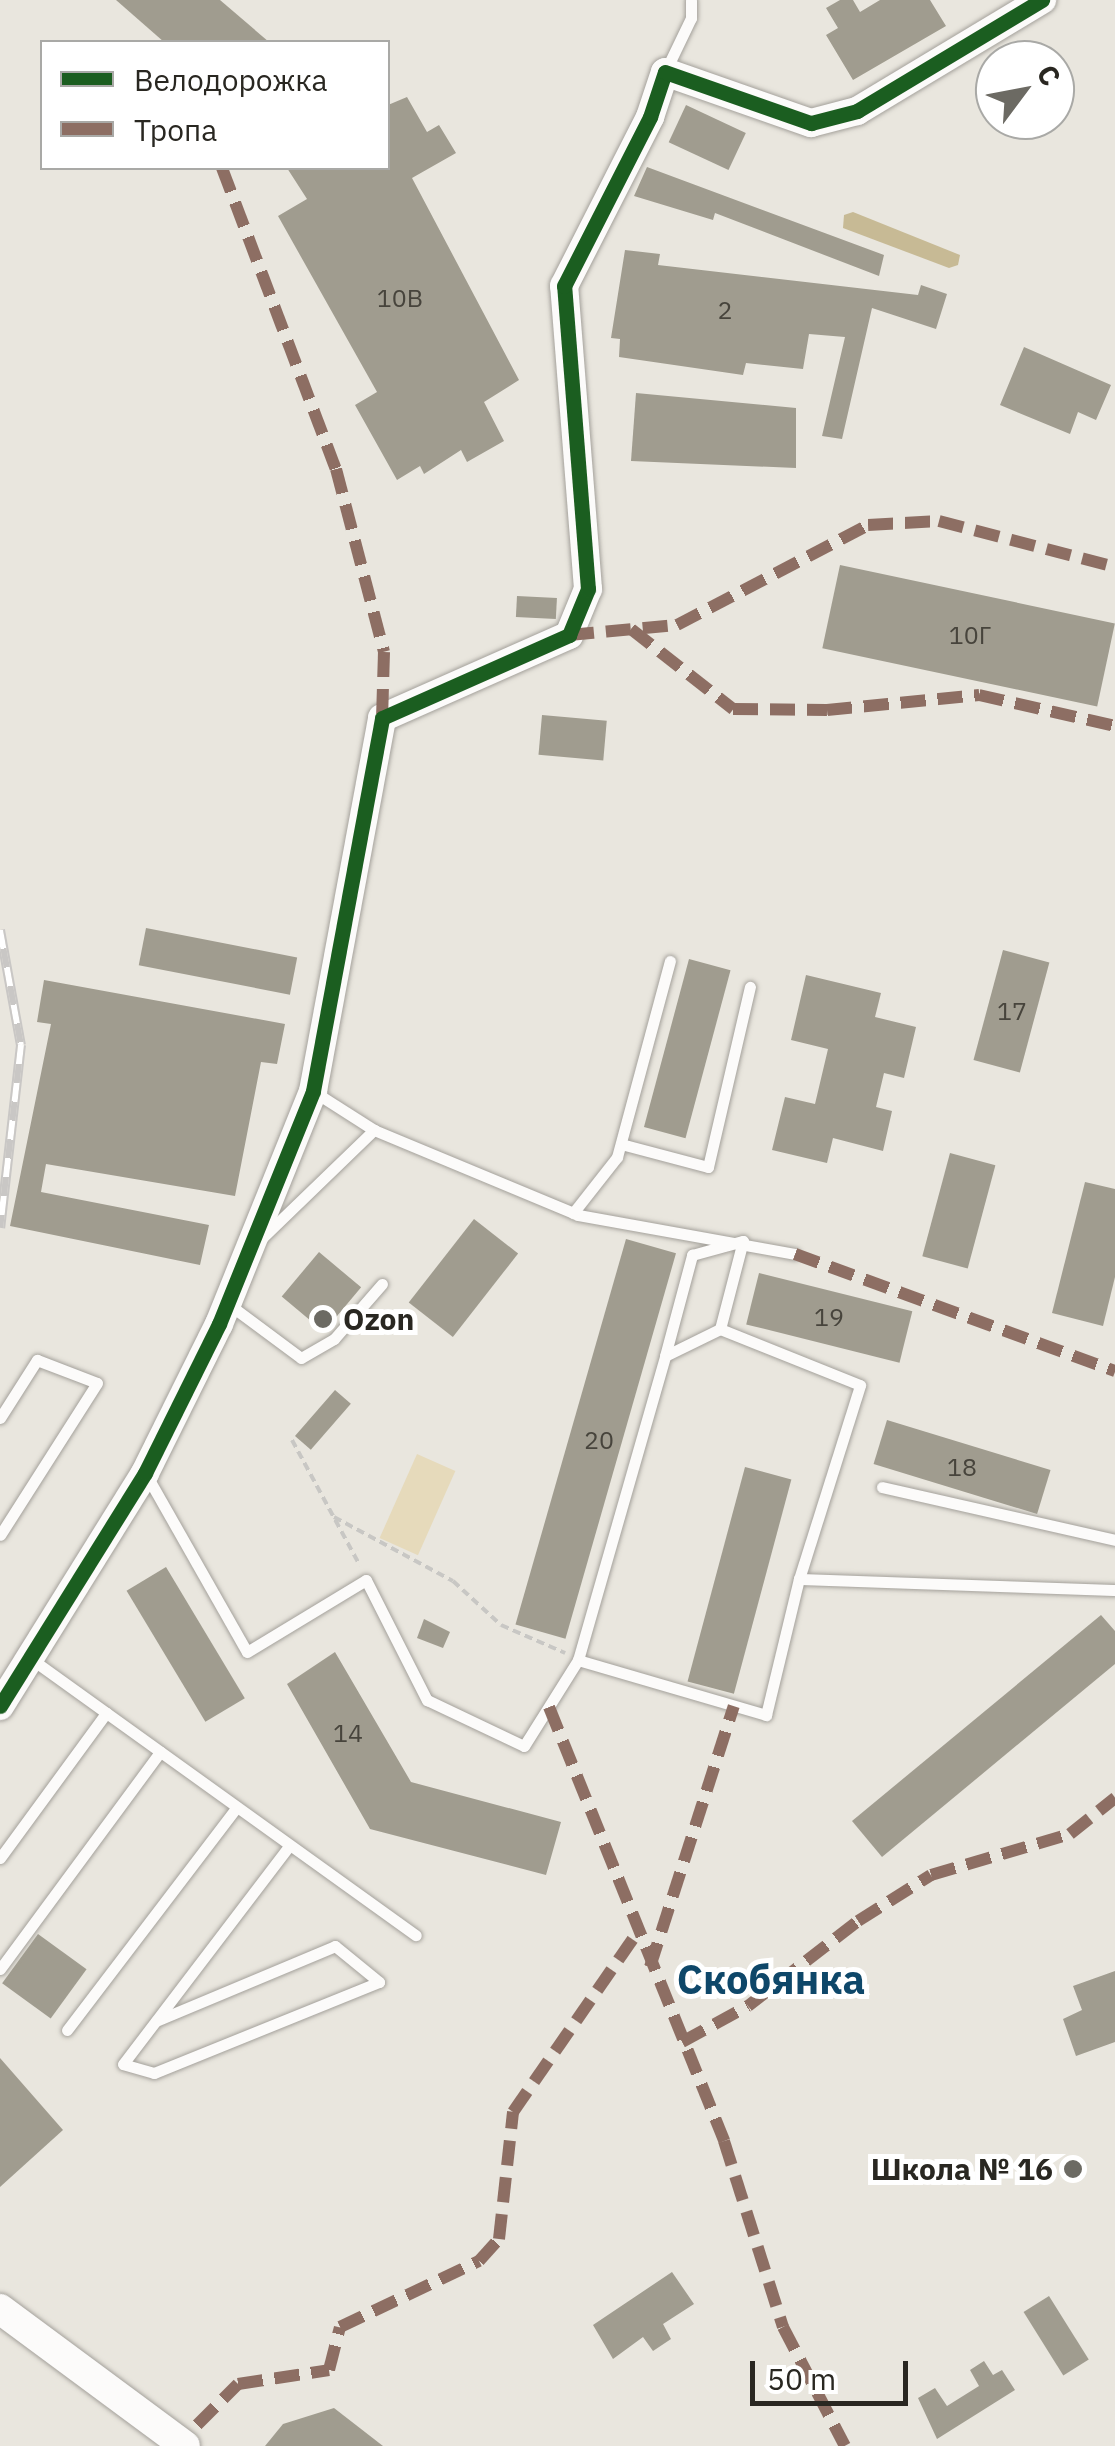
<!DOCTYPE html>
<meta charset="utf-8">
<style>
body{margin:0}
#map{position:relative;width:1115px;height:2446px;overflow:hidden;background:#e9e6de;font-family:"IBM Plex Sans",sans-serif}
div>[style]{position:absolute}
.green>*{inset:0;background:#e6dabb;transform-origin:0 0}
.water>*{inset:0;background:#c7ba95}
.building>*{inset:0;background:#a09c8f;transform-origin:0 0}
.path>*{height:4px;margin-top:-2px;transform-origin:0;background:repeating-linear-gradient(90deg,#c8c7c4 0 8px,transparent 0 13px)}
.roads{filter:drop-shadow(0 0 2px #a4a19b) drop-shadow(0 0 2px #a4a19b)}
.service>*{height:11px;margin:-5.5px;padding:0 5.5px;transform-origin:5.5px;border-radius:5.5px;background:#fcfbfa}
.tertiary>*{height:28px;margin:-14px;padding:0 14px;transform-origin:14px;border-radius:14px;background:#fcfbfa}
.secondary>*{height:30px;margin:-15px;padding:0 15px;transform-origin:15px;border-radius:15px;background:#fcfbfa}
.rail>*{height:10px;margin-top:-5px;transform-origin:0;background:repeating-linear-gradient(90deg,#fff 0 19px,#c9c7c5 0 38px);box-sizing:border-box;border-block:2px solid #c9c7c5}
.quiet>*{height:12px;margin-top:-6px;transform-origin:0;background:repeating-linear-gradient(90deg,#8d6e63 0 25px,transparent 0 37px)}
.cycleway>*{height:15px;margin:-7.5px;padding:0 7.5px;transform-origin:7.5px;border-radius:7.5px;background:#1b5e20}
.dots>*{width:28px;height:28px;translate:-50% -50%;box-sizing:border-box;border:5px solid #fff;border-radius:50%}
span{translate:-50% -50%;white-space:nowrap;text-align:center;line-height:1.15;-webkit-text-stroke:10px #fff;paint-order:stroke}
.number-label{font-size:25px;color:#47443c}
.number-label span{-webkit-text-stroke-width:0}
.poi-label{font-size:30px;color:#292721;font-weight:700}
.left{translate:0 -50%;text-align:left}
.right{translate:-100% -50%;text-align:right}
.district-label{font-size:40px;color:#0e4769;font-weight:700}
.legend{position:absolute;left:40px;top:40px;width:350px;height:130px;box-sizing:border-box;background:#fff;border:2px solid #a9a9a6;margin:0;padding:12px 18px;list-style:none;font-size:30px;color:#292721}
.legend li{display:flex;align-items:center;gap:20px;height:50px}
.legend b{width:50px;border:2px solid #a9a9a6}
.north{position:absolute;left:975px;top:40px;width:100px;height:100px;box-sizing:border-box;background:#fff;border:2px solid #a9a9a6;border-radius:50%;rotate:58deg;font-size:28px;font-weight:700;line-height:40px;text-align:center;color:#292721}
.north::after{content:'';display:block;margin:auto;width:35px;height:45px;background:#6c6a63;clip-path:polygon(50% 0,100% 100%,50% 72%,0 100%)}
.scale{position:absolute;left:750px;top:2361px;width:158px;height:45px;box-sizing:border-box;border:5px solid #292721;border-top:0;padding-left:12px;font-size:30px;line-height:35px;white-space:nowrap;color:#292721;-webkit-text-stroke:8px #fff;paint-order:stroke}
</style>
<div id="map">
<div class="green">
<i style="left:417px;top:1454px;width:42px;height:92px;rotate:24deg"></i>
</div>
<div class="water">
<i style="clip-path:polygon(853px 212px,960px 255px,958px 265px,949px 268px,843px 228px,844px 215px)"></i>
</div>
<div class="building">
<i style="clip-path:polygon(116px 0,220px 0,269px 42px,164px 42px)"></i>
<i style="clip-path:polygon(840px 0,853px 0,860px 12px,880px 0,930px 0,946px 26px,853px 80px,826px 35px,838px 28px,826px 8px)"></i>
<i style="clip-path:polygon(407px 97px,427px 132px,439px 125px,456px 153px,412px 178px,519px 380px,484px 402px,504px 441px,467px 462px,461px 450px,424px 474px,420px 466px,397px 480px,355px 405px,377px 392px,278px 216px,307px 199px,287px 168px,388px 168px,388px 105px)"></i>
<i style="left:686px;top:105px;width:66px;height:41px;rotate:25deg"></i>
<i style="clip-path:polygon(647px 167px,884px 255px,879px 276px,715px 213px,713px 220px,634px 196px)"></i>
<i style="clip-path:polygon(625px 250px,660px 254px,658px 265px,918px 295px,921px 285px,947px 294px,936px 329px,872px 308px,842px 439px,822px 436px,845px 337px,809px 334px,803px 369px,746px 363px,743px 375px,619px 357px,620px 339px,611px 338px)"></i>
<i style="clip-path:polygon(1024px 347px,1111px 385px,1096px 420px,1078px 412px,1070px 434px,1000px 405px)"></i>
<i style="clip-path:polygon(636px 393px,796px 408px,796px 468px,631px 461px)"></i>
<i style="left:840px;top:565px;width:281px;height:85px;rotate:12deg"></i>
<i style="left:517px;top:596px;width:40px;height:21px;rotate:3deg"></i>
<i style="left:542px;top:715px;width:65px;height:40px;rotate:5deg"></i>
<i style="left:146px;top:928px;width:154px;height:38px;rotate:11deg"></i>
<i style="left:1003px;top:950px;width:48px;height:114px;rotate:15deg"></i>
<i style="left:689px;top:959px;width:43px;height:174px;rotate:15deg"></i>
<i style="clip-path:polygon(806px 975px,881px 993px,875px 1017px,916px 1027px,904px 1078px,884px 1073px,876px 1107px,892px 1111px,883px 1151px,833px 1138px,827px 1163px,772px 1150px,785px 1097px,815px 1104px,828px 1049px,791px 1040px)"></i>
<i style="clip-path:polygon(44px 980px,285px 1024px,277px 1064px,261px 1062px,235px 1196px,46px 1164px,41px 1192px,209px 1225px,200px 1265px,10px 1226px,51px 1024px,37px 1022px)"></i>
<i style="left:950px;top:1153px;width:47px;height:107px;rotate:15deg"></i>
<i style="clip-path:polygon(1085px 1182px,1115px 1189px,1115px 1277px,1103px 1326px,1052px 1313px)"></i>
<i style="left:474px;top:1219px;width:56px;height:106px;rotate:38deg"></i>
<i style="left:626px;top:1239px;width:52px;height:401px;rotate:16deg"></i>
<i style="left:319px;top:1252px;width:55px;height:58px;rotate:40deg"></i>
<i style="left:759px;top:1273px;width:158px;height:53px;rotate:14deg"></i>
<i style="left:335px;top:1390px;width:21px;height:61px;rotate:41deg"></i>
<i style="left:887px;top:1420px;width:171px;height:46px;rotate:17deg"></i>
<i style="left:745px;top:1467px;width:48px;height:222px;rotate:15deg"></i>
<i style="left:166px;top:1567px;width:153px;height:46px;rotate:59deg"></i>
<i style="clip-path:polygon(1101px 1615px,1115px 1631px,1115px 1664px,882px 1857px,852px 1821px)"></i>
<i style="clip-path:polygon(424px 1619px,450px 1632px,443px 1648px,417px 1638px)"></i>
<i style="clip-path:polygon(335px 1652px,411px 1782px,561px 1822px,546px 1875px,370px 1829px,287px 1684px)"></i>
<i style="left:38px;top:1934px;width:60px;height:61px;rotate:36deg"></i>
<i style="clip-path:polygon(1115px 1971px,1115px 2042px,1076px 2056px,1063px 2019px,1082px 2010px,1073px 1986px)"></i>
<i style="clip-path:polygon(0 2058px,63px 2130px,0 2187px)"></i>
<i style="clip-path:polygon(672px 2272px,694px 2304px,663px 2324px,671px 2339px,653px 2351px,643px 2337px,613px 2359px,593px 2325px)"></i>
<i style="left:1049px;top:2296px;width:75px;height:30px;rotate:58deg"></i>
<i style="clip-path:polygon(984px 2361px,993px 2375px,1002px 2370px,1015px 2390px,937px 2439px,918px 2398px,935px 2388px,947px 2406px,979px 2386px,970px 2370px)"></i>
<i style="clip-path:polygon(334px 2408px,383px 2446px,265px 2446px,283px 2424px)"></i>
</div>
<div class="path">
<i style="left:292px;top:1440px;width:143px;rotate:61.6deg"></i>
<i style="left:334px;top:1517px;width:135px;rotate:28.3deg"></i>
<i style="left:453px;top:1581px;width:65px;rotate:42.5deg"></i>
<i style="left:501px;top:1625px;width:70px;rotate:23.6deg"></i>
</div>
<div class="roads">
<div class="service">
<i style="left:665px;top:72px;width:60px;rotate:-64.3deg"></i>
<i style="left:691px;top:18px;width:18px;rotate:-90deg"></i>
<i style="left:313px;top:1091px;width:72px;rotate:32.6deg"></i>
<i style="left:374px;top:1130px;width:221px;rotate:22.6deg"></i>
<i style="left:578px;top:1215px;width:220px;rotate:10.2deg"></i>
<i style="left:621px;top:1144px;width:90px;rotate:14.8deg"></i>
<i style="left:708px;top:1167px;width:185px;rotate:-76.9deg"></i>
<i style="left:573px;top:1213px;width:71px;rotate:-51.8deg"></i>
<i style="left:617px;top:1157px;width:203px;rotate:-74.9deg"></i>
<i style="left:262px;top:1238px;width:156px;rotate:-44deg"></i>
<i style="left:227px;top:1303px;width:92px;rotate:36.6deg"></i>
<i style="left:301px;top:1358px;width:38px;rotate:-30deg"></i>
<i style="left:334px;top:1339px;width:73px;rotate:-48.9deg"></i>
<i style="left:720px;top:1329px;width:91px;rotate:-75.4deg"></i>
<i style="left:0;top:1418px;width:69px;rotate:-57.5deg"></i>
<i style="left:37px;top:1360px;width:64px;rotate:21deg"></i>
<i style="left:97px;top:1383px;width:180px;rotate:122.5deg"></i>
<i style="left:147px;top:1476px;width:202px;rotate:60.4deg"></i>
<i style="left:247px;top:1652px;width:139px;rotate:-31.2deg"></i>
<i style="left:366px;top:1580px;width:135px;rotate:63.1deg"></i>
<i style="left:427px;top:1700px;width:107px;rotate:25.4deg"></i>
<i style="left:524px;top:1746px;width:102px;rotate:-57.9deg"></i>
<i style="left:578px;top:1660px;width:316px;rotate:-74deg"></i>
<i style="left:882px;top:1487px;width:239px;rotate:12.8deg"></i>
<i style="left:799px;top:1579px;width:316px;rotate:2deg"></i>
<i style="left:30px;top:1658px;width:475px;rotate:35.7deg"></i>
<i style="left:578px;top:1660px;width:196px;rotate:16.3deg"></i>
<i style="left:766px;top:1715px;width:140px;rotate:-76.4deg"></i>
<i style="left:799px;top:1579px;width:203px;rotate:-72.5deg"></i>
<i style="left:860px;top:1385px;width:151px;rotate:-158.2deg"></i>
<i style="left:720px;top:1329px;width:61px;rotate:153.9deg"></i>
<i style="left:665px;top:1356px;width:105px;rotate:-75deg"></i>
<i style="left:692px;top:1255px;width:53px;rotate:-15.4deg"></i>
<i style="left:0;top:1858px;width:180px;rotate:-53.8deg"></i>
<i style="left:0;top:1969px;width:270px;rotate:-53.6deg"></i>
<i style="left:156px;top:2021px;width:194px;rotate:-22.7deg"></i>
<i style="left:335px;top:1946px;width:57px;rotate:39.3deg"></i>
<i style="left:379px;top:1982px;width:243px;rotate:158deg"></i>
<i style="left:154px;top:2073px;width:32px;rotate:-164deg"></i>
<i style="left:123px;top:2064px;width:275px;rotate:-52.7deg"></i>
<i style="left:67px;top:2030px;width:280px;rotate:-52.7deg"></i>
</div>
<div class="tertiary">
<i style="left:0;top:1706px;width:274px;rotate:-58.1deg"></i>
<i style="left:145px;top:1473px;width:166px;rotate:-63.6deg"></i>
<i style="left:219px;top:1324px;width:251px;rotate:-68deg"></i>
<i style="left:313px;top:1091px;width:379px;rotate:-79.5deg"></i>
<i style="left:382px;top:718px;width:205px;rotate:-23.9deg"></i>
<i style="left:569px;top:635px;width:50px;rotate:-67.6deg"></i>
<i style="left:588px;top:589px;width:304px;rotate:-94.5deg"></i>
<i style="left:564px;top:286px;width:190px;rotate:-63deg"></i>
<i style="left:650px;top:117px;width:47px;rotate:-71.6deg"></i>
<i style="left:665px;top:72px;width:155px;rotate:19.3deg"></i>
<i style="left:811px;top:123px;width:48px;rotate:-14.6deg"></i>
<i style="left:857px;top:111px;width:216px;rotate:-31deg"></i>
</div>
<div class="secondary">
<i style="left:0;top:2309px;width:230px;rotate:36.5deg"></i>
</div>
</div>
<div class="rail">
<i style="left:0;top:930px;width:117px;rotate:79.7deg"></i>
<i style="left:21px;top:1045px;width:184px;rotate:96.5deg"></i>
</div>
<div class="quiet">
<i style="left:222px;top:168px;width:322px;rotate:69.3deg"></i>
<i style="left:336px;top:469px;width:189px;rotate:75.3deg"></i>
<i style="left:384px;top:652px;width:66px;rotate:91.7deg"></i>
<i style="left:631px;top:629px;width:130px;rotate:38.1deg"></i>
<i style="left:733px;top:709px;width:94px;rotate:0.6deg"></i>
<i style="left:827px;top:710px;width:153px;rotate:-5.6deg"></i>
<i style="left:979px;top:695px;width:139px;rotate:12.8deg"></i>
<i style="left:569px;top:635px;width:108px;rotate:-5.3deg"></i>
<i style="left:677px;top:625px;width:216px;rotate:-27.6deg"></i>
<i style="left:868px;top:525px;width:71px;rotate:-3.2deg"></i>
<i style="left:939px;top:521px;width:182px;rotate:14.6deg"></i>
<i style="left:795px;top:1254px;width:341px;rotate:20.1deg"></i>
<i style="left:549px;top:1707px;width:468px;rotate:68deg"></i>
<i style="left:724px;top:2141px;width:195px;rotate:72.4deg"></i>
<i style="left:783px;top:2327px;width:134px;rotate:62.5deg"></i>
<i style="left:650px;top:1967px;width:274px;rotate:-72.2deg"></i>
<i style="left:682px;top:2042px;width:75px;rotate:-28.6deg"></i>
<i style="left:748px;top:2006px;width:139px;rotate:-37.7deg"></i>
<i style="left:858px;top:1921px;width:86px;rotate:-32.2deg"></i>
<i style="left:931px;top:1875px;width:145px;rotate:-16.4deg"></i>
<i style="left:1070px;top:1834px;width:58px;rotate:-38.7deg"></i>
<i style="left:197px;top:2425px;width:58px;rotate:-45deg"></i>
<i style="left:238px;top:2384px;width:92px;rotate:-8.7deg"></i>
<i style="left:329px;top:2370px;width:44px;rotate:-75.7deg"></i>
<i style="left:340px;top:2327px;width:154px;rotate:-25.4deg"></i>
<i style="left:479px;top:2261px;width:30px;rotate:-48deg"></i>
<i style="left:499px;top:2239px;width:128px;rotate:-83.7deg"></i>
<i style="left:513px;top:2112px;width:218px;rotate:-55.3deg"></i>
</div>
<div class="cycleway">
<i style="left:0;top:1706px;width:274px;rotate:-58.1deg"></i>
<i style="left:145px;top:1473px;width:166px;rotate:-63.6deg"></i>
<i style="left:219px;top:1324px;width:251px;rotate:-68deg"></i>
<i style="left:313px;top:1091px;width:379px;rotate:-79.5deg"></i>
<i style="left:382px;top:718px;width:205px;rotate:-23.9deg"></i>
<i style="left:569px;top:635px;width:50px;rotate:-67.6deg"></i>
<i style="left:588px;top:589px;width:304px;rotate:-94.5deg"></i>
<i style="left:564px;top:286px;width:190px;rotate:-63deg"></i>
<i style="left:650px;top:117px;width:47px;rotate:-71.6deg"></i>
<i style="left:665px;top:72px;width:155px;rotate:19.3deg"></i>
<i style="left:811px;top:123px;width:48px;rotate:-14.6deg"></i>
<i style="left:857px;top:111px;width:216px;rotate:-31deg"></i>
</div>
<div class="dots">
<i style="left:323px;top:1319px;background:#6c6a63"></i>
<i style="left:1073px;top:2169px;background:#6c6a63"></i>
</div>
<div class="number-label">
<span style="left:400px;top:298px">10В</span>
<span style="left:725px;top:310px">2</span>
<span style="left:970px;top:635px">10Г</span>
<span style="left:1012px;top:1011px">17</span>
<span style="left:829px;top:1317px">19</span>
<span style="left:599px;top:1440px">20</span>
<span style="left:962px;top:1467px">18</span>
<span style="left:348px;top:1733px">14</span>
</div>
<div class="poi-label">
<span class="left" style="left:343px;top:1319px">Ozon</span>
<span class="right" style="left:1053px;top:2169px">Школа № 16</span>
</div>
<div class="district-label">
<span style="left:771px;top:1979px">Скобянка</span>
</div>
<ul class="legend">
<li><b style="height:12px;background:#1b5e20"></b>Велодорожка</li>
<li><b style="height:12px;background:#8d6e63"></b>Тропа</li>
</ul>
<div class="north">С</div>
<div class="scale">50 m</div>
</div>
